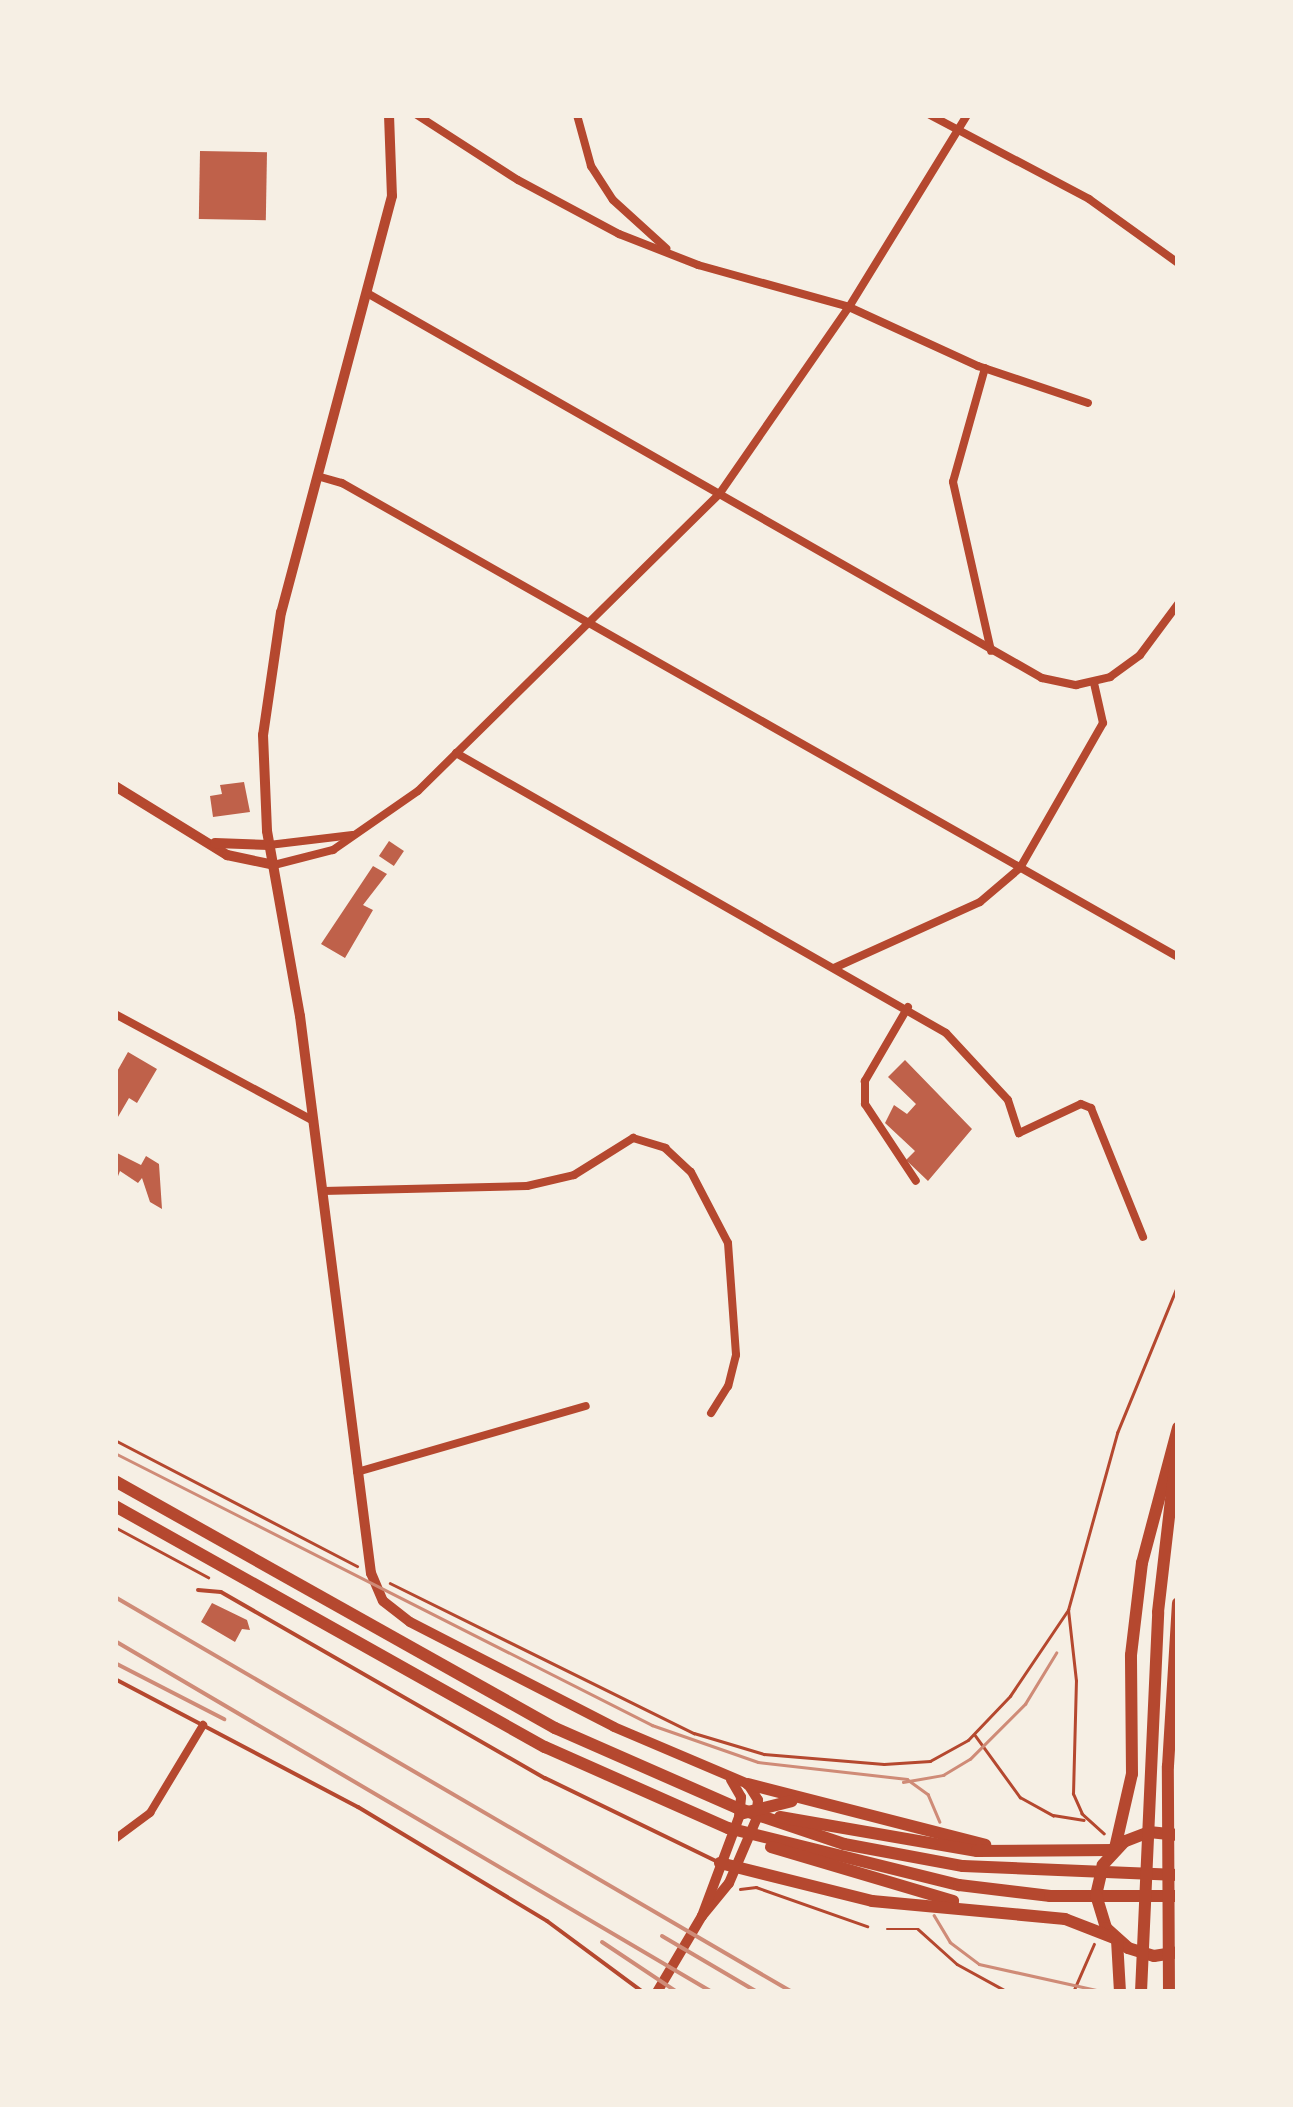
<!DOCTYPE html>
<style>
body{margin:0}
#map{position:relative;width:1293px;height:2107px;overflow:hidden;background:#f6efe4;font-family:Overpass,sans-serif}
div>[style]{position:absolute}
.building>*{inset:0;background:#bf614a;transform-origin:0 0}
.path>*{height:2.5px;margin:-1.25px;padding:0 1.25px;transform-origin:1.25px;border-radius:1.25px;background:#b5482f}
.service>*{height:4px;margin:-2px;padding:0 2px;transform-origin:2px;border-radius:2px;background:#b5482f}
.minor>*{height:8px;margin:-4px;padding:0 4px;transform-origin:4px;border-radius:4px;background:#b5482f}
.tertiary>*{height:10px;margin:-5px;padding:0 5px;transform-origin:5px;border-radius:5px;background:#b5482f}
.trunk>*{height:12px;margin:-6px;padding:0 6px;transform-origin:6px;border-radius:6px;background:#b5482f}
.tram>*{height:2.5px;margin:-1.25px;padding:0 1.25px;transform-origin:1.25px;border-radius:1.25px;background:#cf8b77}
.rail>*{height:4px;margin:-2px;padding:0 2px;transform-origin:2px;border-radius:2px;background:#cf8b77}
span{translate:-50% -50%;white-space:nowrap;text-align:center;line-height:1.15;-webkit-text-stroke:9px #f6efe4;paint-order:stroke}
.frame{position:absolute;inset:0;border:118px solid #f6efe4;pointer-events:none}
</style>
<div id="map">
<div class="building">
<i style="left:200px;top:151px;width:67px;height:68px;rotate:1deg"></i>
<i style="clip-path:polygon(244px 782px,250px 812px,213px 817px,210px 796px,222px 794px,220px 785px)"></i>
<i style="left:389px;top:841px;width:18px;height:18px;rotate:34deg"></i>
<i style="clip-path:polygon(373px 866px,387px 874px,363px 905px,373px 910px,345px 958px,321px 944px)"></i>
<i style="clip-path:polygon(128px 1052px,157px 1069px,137px 1103px,129px 1098px,115px 1122px,115px 1075px)"></i>
<i style="clip-path:polygon(905px 1060px,972px 1129px,928px 1181px,906px 1160px,915px 1151px,885px 1123px,894px 1105px,907px 1114px,916px 1104px,888px 1077px)"></i>
<i style="clip-path:polygon(115px 1152px,141px 1165px,146px 1156px,159px 1164px,162px 1209px,150px 1202px,142px 1178px,138px 1183px,120px 1171px,115px 1184px)"></i>
<i style="clip-path:polygon(212px 1603px,247px 1620px,250px 1630px,242px 1629px,235px 1642px,201px 1622px)"></i>
</div>
<div class="path">
<i style="left:115px;top:1440px;width:273px;rotate:27.5deg"></i>
<i style="left:115px;top:1527px;width:106px;rotate:28.3deg"></i>
<i style="left:390px;top:1583px;width:339px;rotate:26.3deg"></i>
<i style="left:694px;top:1733px;width:73px;rotate:16.7deg"></i>
<i style="left:764px;top:1754px;width:120px;rotate:4.8deg"></i>
<i style="left:884px;top:1764px;width:46px;rotate:-3.7deg"></i>
<i style="left:930px;top:1761px;width:43px;rotate:-28.9deg"></i>
<i style="left:968px;top:1740px;width:61px;rotate:-46.3deg"></i>
<i style="left:1010px;top:1696px;width:104px;rotate:-56deg"></i>
<i style="left:975px;top:1735px;width:77px;rotate:54deg"></i>
<i style="left:1020px;top:1797px;width:38px;rotate:29deg"></i>
<i style="left:1053px;top:1815px;width:31px;rotate:9deg"></i>
<i style="left:1104px;top:1834px;width:30px;rotate:-138deg"></i>
<i style="left:1082px;top:1814px;width:22px;rotate:-114deg"></i>
<i style="left:1073px;top:1794px;width:113px;rotate:-88.5deg"></i>
<i style="left:1076px;top:1681px;width:71px;rotate:-96.4deg"></i>
<i style="left:1068px;top:1610px;width:184px;rotate:-74.5deg"></i>
<i style="left:1117px;top:1433px;width:161px;rotate:-67.7deg"></i>
<i style="left:740px;top:1889px;width:16px;rotate:-7deg"></i>
<i style="left:756px;top:1887px;width:118px;rotate:19.4deg"></i>
<i style="left:887px;top:1929px;width:31px"></i>
<i style="left:918px;top:1929px;width:52px;rotate:41.9deg"></i>
<i style="left:957px;top:1964px;width:58px;rotate:28.8deg"></i>
<i style="left:1073px;top:1992px;width:52px;rotate:-66.4deg"></i>
</div>
<div class="service">
<i style="left:198px;top:1590px;width:23px;rotate:5deg"></i>
<i style="left:221px;top:1592px;width:374px;rotate:29.9deg"></i>
<i style="left:545px;top:1778px;width:190px;rotate:25.9deg"></i>
<i style="left:115px;top:1679px;width:275px;rotate:27.8deg"></i>
<i style="left:358px;top:1807px;width:221px;rotate:31.1deg"></i>
<i style="left:547px;top:1921px;width:119px;rotate:36.5deg"></i>
</div>
<div class="minor">
<i style="left:417px;top:115px;width:120px;rotate:32.8deg"></i>
<i style="left:518px;top:180px;width:115px;rotate:28.1deg"></i>
<i style="left:619px;top:234px;width:85px;rotate:21.4deg"></i>
<i style="left:698px;top:265px;width:157px;rotate:15.5deg"></i>
<i style="left:849px;top:307px;width:142px;rotate:24.6deg"></i>
<i style="left:978px;top:366px;width:116px;rotate:18.6deg"></i>
<i style="left:577px;top:115px;width:53px;rotate:74.6deg"></i>
<i style="left:591px;top:166px;width:40px;rotate:57.1deg"></i>
<i style="left:613px;top:200px;width:72px;rotate:42.2deg"></i>
<i style="left:930px;top:115px;width:180px;rotate:27.8deg"></i>
<i style="left:1089px;top:199px;width:110px;rotate:35.7deg"></i>
<i style="left:367px;top:293px;width:777px;rotate:29.7deg"></i>
<i style="left:1042px;top:678px;width:35px;rotate:12deg"></i>
<i style="left:1076px;top:685px;width:35px;rotate:-13deg"></i>
<i style="left:1110px;top:677px;width:37px;rotate:-36deg"></i>
<i style="left:1140px;top:655px;width:64px;rotate:-53.3deg"></i>
<i style="left:985px;top:368px;width:118px;rotate:105.7deg"></i>
<i style="left:953px;top:482px;width:173px;rotate:77.3deg"></i>
<i style="left:317px;top:476px;width:26px;rotate:16deg"></i>
<i style="left:342px;top:483px;width:961px;rotate:29.55deg"></i>
<i style="left:456px;top:753px;width:564px;rotate:29.74deg"></i>
<i style="left:946px;top:1033px;width:91px;rotate:47.2deg"></i>
<i style="left:1008px;top:1100px;width:35px;rotate:72deg"></i>
<i style="left:1019px;top:1133px;width:68px;rotate:-25.1deg"></i>
<i style="left:1081px;top:1104px;width:11px;rotate:22deg"></i>
<i style="left:1091px;top:1108px;width:139px;rotate:68deg"></i>
<i style="left:269px;top:845px;width:84px;rotate:-6.9deg"></i>
<i style="left:274px;top:865px;width:61px;rotate:-14.3deg"></i>
<i style="left:333px;top:850px;width:103px;rotate:-34.8deg"></i>
<i style="left:418px;top:791px;width:424px;rotate:-44.6deg"></i>
<i style="left:720px;top:493px;width:226px;rotate:-55.3deg"></i>
<i style="left:849px;top:307px;width:225px;rotate:-58.4deg"></i>
<i style="left:834px;top:968px;width:160px;rotate:-24.3deg"></i>
<i style="left:980px;top:902px;width:52px;rotate:-40.4deg"></i>
<i style="left:1020px;top:868px;width:167px;rotate:-60.2deg"></i>
<i style="left:1103px;top:723px;width:41px;rotate:-102.7deg"></i>
<i style="left:908px;top:1007px;width:86px;rotate:120.2deg"></i>
<i style="left:865px;top:1081px;width:23px;rotate:90deg"></i>
<i style="left:865px;top:1104px;width:92px;rotate:56.5deg"></i>
<i style="left:115px;top:1014px;width:226px;rotate:28.3deg"></i>
<i style="left:323px;top:1191px;width:204px;rotate:-1.4deg"></i>
<i style="left:527px;top:1186px;width:48px;rotate:-13.2deg"></i>
<i style="left:574px;top:1175px;width:70px;rotate:-32.1deg"></i>
<i style="left:633px;top:1138px;width:34px;rotate:17deg"></i>
<i style="left:665px;top:1148px;width:35px;rotate:43deg"></i>
<i style="left:691px;top:1172px;width:80px;rotate:62.5deg"></i>
<i style="left:728px;top:1243px;width:112px;rotate:85.9deg"></i>
<i style="left:736px;top:1355px;width:32px;rotate:104deg"></i>
<i style="left:728px;top:1386px;width:32px;rotate:122deg"></i>
<i style="left:357px;top:1472px;width:238px;rotate:-16.1deg"></i>
<i style="left:115px;top:1839px;width:44px;rotate:-36.6deg"></i>
<i style="left:150px;top:1813px;width:103px;rotate:-58.9deg"></i>
</div>
<div class="tertiary">
<i style="left:389px;top:115px;width:81px;rotate:87.9deg"></i>
<i style="left:392px;top:196px;width:431px;rotate:104.9deg"></i>
<i style="left:281px;top:612px;width:124px;rotate:98.3deg"></i>
<i style="left:263px;top:735px;width:96px;rotate:87.6deg"></i>
<i style="left:267px;top:831px;width:188px;rotate:79.9deg"></i>
<i style="left:300px;top:1016px;width:562px;rotate:82.74deg"></i>
<i style="left:371px;top:1573px;width:30px;rotate:67deg"></i>
<i style="left:383px;top:1601px;width:34px;rotate:38deg"></i>
<i style="left:410px;top:1622px;width:229px;rotate:27.2deg"></i>
<i style="left:614px;top:1727px;width:146px;rotate:23deg"></i>
<i style="left:748px;top:1784px;width:19px;rotate:58deg"></i>
<i style="left:758px;top:1800px;width:20px;rotate:96deg"></i>
<i style="left:756px;top:1820px;width:69px;rotate:113.2deg"></i>
<i style="left:729px;top:1883px;width:43px;rotate:129.3deg"></i>
<i style="left:115px;top:786px;width:132px;rotate:31.6deg"></i>
<i style="left:227px;top:855px;width:48px;rotate:12deg"></i>
<i style="left:215px;top:843px;width:54px;rotate:2.1deg"></i>
<i style="left:657px;top:1992px;width:88px;rotate:-59.4deg"></i>
<i style="left:702px;top:1916px;width:106px;rotate:-69.5deg"></i>
<i style="left:739px;top:1817px;width:20px;rotate:-84deg"></i>
<i style="left:741px;top:1797px;width:20px;rotate:-120deg"></i>
</div>
<div class="trunk">
<i style="left:115px;top:1481px;width:505px;rotate:29.31deg"></i>
<i style="left:555px;top:1728px;width:199px;rotate:23.7deg"></i>
<i style="left:737px;top:1808px;width:113px;rotate:18.6deg"></i>
<i style="left:844px;top:1844px;width:121px;rotate:10.5deg"></i>
<i style="left:963px;top:1866px;width:215px;rotate:2.4deg"></i>
<i style="left:115px;top:1506px;width:493px;rotate:29.3deg"></i>
<i style="left:545px;top:1747px;width:200px;rotate:23.9deg"></i>
<i style="left:728px;top:1828px;width:238px;rotate:13.9deg"></i>
<i style="left:959px;top:1885px;width:92px;rotate:6.9deg"></i>
<i style="left:1050px;top:1896px;width:128px"></i>
<i style="left:748px;top:1784px;width:245px;rotate:14.4deg"></i>
<i style="left:744px;top:1813px;width:49px;rotate:-14deg"></i>
<i style="left:780px;top:1817px;width:200px;rotate:9.8deg"></i>
<i style="left:977px;top:1851px;width:137px;rotate:-0.4deg"></i>
<i style="left:1178px;top:1835px;width:29px;rotate:-174deg"></i>
<i style="left:1149px;top:1832px;width:26px;rotate:159deg"></i>
<i style="left:1125px;top:1841px;width:33px;rotate:133deg"></i>
<i style="left:1103px;top:1865px;width:31px;rotate:103deg"></i>
<i style="left:1096px;top:1895px;width:34px;rotate:73deg"></i>
<i style="left:1106px;top:1928px;width:30px;rotate:42deg"></i>
<i style="left:1128px;top:1948px;width:27px;rotate:17deg"></i>
<i style="left:1154px;top:1956px;width:24px;rotate:-9deg"></i>
<i style="left:771px;top:1847px;width:190px;rotate:16.5deg"></i>
<i style="left:1115px;top:1848px;width:76px;rotate:-77.1deg"></i>
<i style="left:1132px;top:1774px;width:119px;rotate:-90.5deg"></i>
<i style="left:1131px;top:1655px;width:93px;rotate:-83.2deg"></i>
<i style="left:1142px;top:1563px;width:140px;rotate:-75.1deg"></i>
<i style="left:720px;top:1863px;width:157px;rotate:14deg"></i>
<i style="left:872px;top:1901px;width:194px;rotate:5.3deg"></i>
<i style="left:1065px;top:1919px;width:53px;rotate:21.2deg"></i>
<i style="left:1117px;top:1940px;width:52px;rotate:86.7deg"></i>
<i style="left:1141px;top:1992px;width:380px;rotate:-87.4deg"></i>
<i style="left:1158px;top:1612px;width:173px;rotate:-83.4deg"></i>
<i style="left:1169px;top:1992px;width:226px;rotate:-90.3deg"></i>
<i style="left:1168px;top:1766px;width:163px;rotate:-86.5deg"></i>
</div>
<div class="tram">
<i style="left:115px;top:1453px;width:602px;rotate:26.86deg"></i>
<i style="left:652px;top:1725px;width:112px;rotate:19.2deg"></i>
<i style="left:758px;top:1762px;width:150px;rotate:6.5deg"></i>
<i style="left:907px;top:1779px;width:26px;rotate:36deg"></i>
<i style="left:928px;top:1794px;width:30px;rotate:67deg"></i>
<i style="left:903px;top:1782px;width:41px;rotate:-9.9deg"></i>
<i style="left:943px;top:1775px;width:31px;rotate:-31deg"></i>
<i style="left:970px;top:1759px;width:78px;rotate:-45deg"></i>
<i style="left:1025px;top:1704px;width:60px;rotate:-58.7deg"></i>
<i style="left:934px;top:1915px;width:31px;rotate:59deg"></i>
<i style="left:950px;top:1942px;width:36px;rotate:37deg"></i>
<i style="left:979px;top:1964px;width:129px;rotate:12.5deg"></i>
</div>
<div class="rail">
<i style="left:115px;top:1597px;width:784px;rotate:30.26deg"></i>
<i style="left:115px;top:1641px;width:693px;rotate:30.45deg"></i>
<i style="left:115px;top:1663px;width:123px;rotate:27.2deg"></i>
<i style="left:662px;top:1936px;width:110px;rotate:30.5deg"></i>
<i style="left:602px;top:1942px;width:90px;rotate:33.7deg"></i>
</div>
<div class="frame"></div>
</div>
